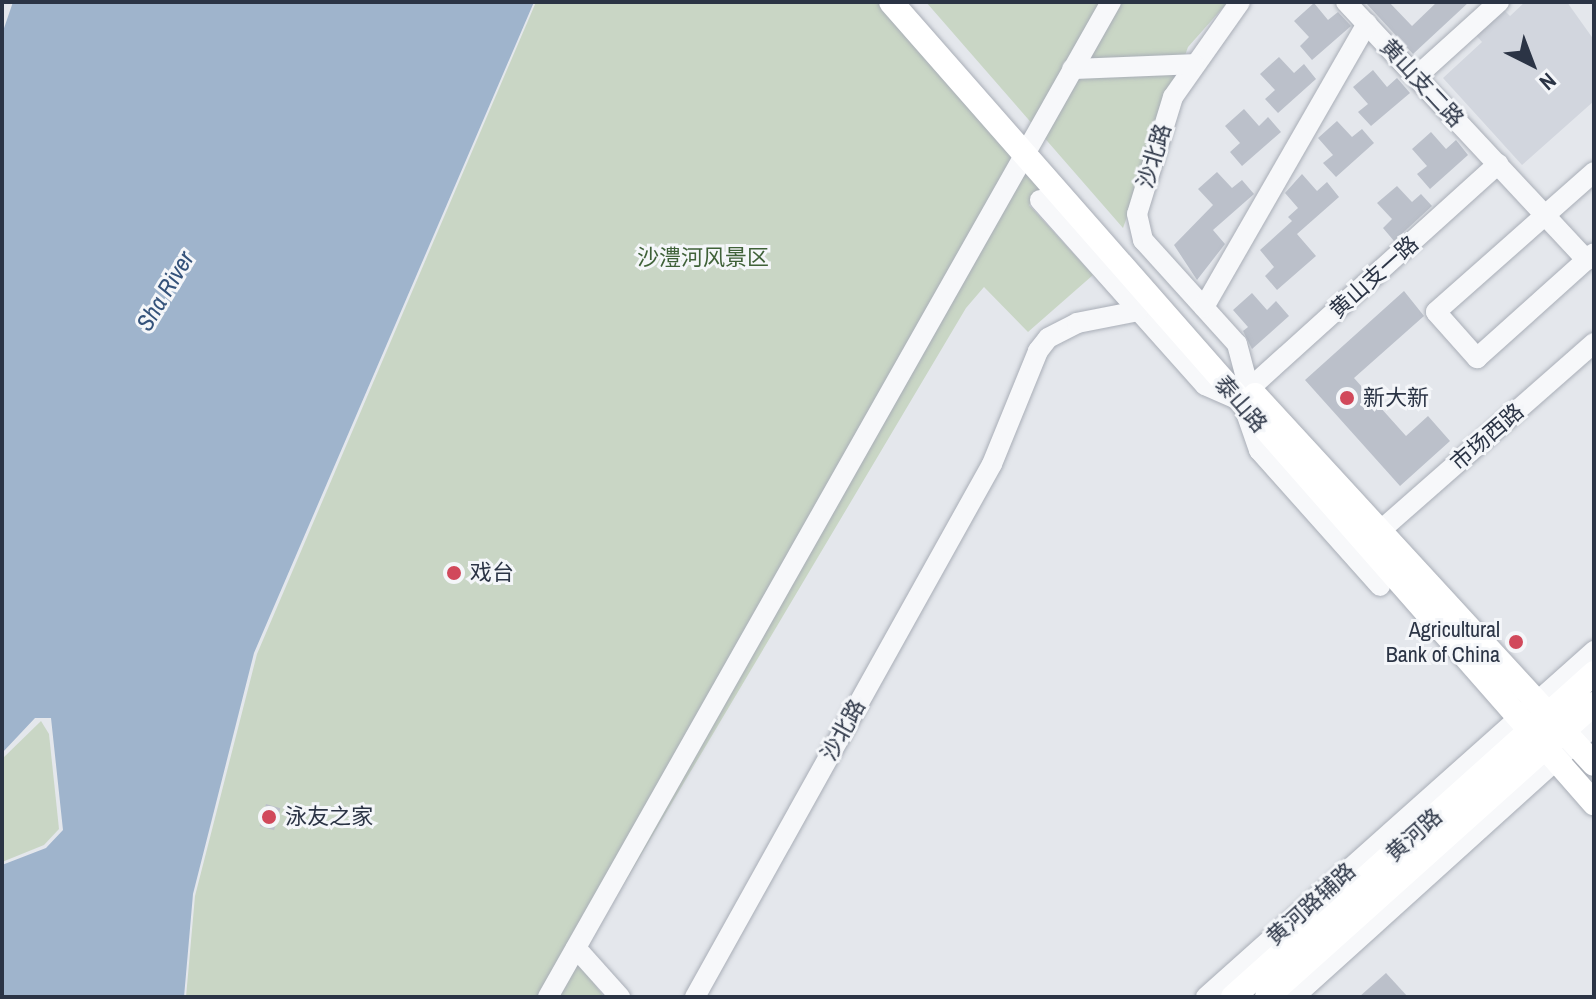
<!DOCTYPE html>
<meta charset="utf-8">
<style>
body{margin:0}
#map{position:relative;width:1596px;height:999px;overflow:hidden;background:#e4e7ec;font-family:"Archivo Narrow","Noto Sans SC",sans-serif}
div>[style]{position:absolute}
.built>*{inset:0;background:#d2d6de}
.green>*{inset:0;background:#c9d6c5}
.water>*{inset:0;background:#9fb4cc}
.building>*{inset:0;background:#bbc0ca;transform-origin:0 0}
.roads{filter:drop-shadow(0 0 2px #a9aeb7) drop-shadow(0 0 2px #a9aeb7)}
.minor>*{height:20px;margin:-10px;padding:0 10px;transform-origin:10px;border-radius:10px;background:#f7f8fa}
.major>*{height:24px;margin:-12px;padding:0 12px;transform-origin:12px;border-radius:12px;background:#fff}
.dots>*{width:22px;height:22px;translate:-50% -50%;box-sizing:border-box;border:4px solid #f4f6f9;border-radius:50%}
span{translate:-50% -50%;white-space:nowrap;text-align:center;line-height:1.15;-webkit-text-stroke:6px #f4f6f9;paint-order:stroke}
.street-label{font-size:22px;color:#2b3445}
.park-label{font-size:22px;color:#3f6138}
.poi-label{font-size:22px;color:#2b3445}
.left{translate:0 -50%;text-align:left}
.right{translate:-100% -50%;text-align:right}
.water-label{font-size:24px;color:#34527a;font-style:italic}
.frame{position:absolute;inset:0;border:4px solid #2b3445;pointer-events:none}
.north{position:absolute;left:1492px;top:24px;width:80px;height:80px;-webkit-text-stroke:6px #f4f6f9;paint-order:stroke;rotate:138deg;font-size:22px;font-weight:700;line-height:32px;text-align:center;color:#2b3445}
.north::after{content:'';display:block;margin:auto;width:28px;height:36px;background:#2b3445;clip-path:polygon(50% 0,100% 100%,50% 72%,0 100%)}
</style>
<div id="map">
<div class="built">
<i style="clip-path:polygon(1525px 2px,1567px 2px,1594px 40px,1594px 101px,1522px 165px,1443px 78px,1482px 42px,1473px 32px,1501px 7px,1510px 16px)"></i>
</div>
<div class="green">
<i style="clip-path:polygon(536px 2px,878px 2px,1043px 193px,1029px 205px,1093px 275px,1028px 332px,984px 287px,966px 308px,578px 961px,604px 997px,186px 997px,195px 896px,257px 654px)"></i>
<i style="clip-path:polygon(926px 2px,1228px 2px,1188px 47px,1123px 228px)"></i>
<i style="clip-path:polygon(41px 721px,49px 734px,59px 829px,44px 845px,2px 862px,2px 759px)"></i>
</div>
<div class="water">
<i style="clip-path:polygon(13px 2px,534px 2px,254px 653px,193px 894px,184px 997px,2px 997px,2px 865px,46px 848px,63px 830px,51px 718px,35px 718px,2px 753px,2px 34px)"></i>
</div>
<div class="building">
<i style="clip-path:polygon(1365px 2px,1389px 2px,1412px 26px,1437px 2px,1469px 2px,1413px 54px)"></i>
<i style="clip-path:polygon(1314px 3px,1328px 20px,1338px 12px,1351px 26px,1312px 60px,1300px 46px,1309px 37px,1294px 21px)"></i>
<i style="clip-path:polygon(1279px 57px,1294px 73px,1304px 64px,1316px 79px,1278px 113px,1265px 99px,1275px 90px,1260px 74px)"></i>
<i style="clip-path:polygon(1373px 70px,1387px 87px,1397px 78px,1410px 93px,1371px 126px,1358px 112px,1368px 104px,1353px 87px)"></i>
<i style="clip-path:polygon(1244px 109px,1259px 126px,1268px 117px,1281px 132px,1242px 166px,1230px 152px,1240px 143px,1225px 126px)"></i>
<i style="clip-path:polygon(1337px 121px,1352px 137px,1362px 129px,1374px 143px,1336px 177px,1323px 163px,1333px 155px,1318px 138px)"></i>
<i style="clip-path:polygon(1431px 132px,1446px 149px,1456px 140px,1468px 155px,1430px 189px,1417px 174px,1427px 166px,1412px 149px)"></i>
<i style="clip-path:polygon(1217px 172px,1232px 188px,1242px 180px,1254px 194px,1213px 230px,1225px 244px,1197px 280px,1174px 245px,1213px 205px,1198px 189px)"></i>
<i style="clip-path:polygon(1302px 174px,1317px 191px,1327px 182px,1339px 197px,1297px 234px,1316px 256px,1277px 290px,1265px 276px,1274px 267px,1260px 250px,1292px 221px,1288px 217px,1298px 208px,1285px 193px)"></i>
<i style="clip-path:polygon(1397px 186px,1412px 202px,1421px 194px,1432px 206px,1394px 241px,1383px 228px,1392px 219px,1377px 203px)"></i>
<i style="clip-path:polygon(1404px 291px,1424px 316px,1354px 378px,1406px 436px,1428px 416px,1450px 441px,1400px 486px,1305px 380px)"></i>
<i style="clip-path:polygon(1252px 293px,1267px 310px,1276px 301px,1289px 316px,1252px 349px,1243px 331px,1248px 327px,1233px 310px)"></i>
<i style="left:266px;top:804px;width:15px;height:23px;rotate:16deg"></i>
<i style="clip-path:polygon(1386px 973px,1408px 997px,1359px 997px)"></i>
</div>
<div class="roads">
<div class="minor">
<i style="left:1240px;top:2px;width:116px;rotate:125.2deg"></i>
<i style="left:1173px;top:97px;width:122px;rotate:107.1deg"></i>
<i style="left:1137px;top:214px;width:27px;rotate:77deg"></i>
<i style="left:1143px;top:240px;width:140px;rotate:47.9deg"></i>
<i style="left:1237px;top:344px;width:47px;rotate:75.1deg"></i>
<i style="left:1249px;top:389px;width:336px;rotate:-42.1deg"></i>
<i style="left:1346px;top:2px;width:353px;rotate:47deg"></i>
<i style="left:1072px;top:69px;width:122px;rotate:-2.3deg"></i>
<i style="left:1416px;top:77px;width:112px;rotate:-42.1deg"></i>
<i style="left:1594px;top:172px;width:211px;rotate:138.5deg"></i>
<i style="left:1436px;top:312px;width:62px;rotate:48.3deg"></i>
<i style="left:1477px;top:358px;width:157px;rotate:-41.9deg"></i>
<i style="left:1040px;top:200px;width:248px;rotate:48.3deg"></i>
<i style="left:1205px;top:385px;width:35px;rotate:24deg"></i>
<i style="left:1204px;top:307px;width:327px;rotate:-60.1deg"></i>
<i style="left:1244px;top:407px;width:46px;rotate:70.8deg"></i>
<i style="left:1259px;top:450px;width:182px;rotate:48.3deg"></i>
<i style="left:1380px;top:531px;width:285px;rotate:-41.3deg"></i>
<i style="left:576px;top:948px;width:66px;rotate:48.1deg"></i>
<i style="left:548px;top:997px;width:1143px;rotate:-60.5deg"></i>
<i style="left:695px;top:997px;width:610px;rotate:-60.87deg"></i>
<i style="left:992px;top:464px;width:122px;rotate:-67.8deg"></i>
<i style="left:1038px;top:351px;width:16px;rotate:-52deg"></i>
<i style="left:1048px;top:338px;width:33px;rotate:-27deg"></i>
<i style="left:1077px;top:323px;width:62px;rotate:-11.1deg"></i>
<i style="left:1206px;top:997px;width:520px;rotate:-41.73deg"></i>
<i style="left:1294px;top:997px;width:404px;rotate:-42.1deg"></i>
</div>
<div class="major">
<i style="left:891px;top:2px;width:1066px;rotate:48.73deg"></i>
<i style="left:1255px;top:395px;width:501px;rotate:47.43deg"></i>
<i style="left:1233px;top:997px;width:485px;rotate:-41.9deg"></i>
<i style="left:1267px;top:997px;width:439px;rotate:-41.9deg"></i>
</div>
</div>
<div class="dots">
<i style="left:1347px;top:398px;background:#d1495b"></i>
<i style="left:454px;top:573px;background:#d1495b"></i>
<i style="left:1516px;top:642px;background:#d1495b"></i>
<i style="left:269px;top:817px;background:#d1495b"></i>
</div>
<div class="street-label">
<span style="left:1422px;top:83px;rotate:47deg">黄山支二路</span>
<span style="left:1154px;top:156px;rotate:-73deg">沙北路</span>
<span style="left:1374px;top:277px;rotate:-42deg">黄山支一路</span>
<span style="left:1241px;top:404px;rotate:49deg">泰山路</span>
<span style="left:1487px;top:437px;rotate:-41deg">市场西路</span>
<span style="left:843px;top:730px;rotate:-61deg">沙北路</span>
<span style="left:1414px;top:835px;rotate:-42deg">黄河路</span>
<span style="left:1311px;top:904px;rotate:-42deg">黄河路辅路</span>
</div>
<div class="park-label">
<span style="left:703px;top:258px">沙澧河风景区</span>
</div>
<div class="poi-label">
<span class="left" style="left:1363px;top:398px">新大新</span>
<span class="left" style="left:470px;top:573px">戏台</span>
<span class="right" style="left:1500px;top:642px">Agricultural<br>Bank of China</span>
<span class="left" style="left:285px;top:817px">泳友之家</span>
</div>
<div class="water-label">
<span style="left:165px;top:291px;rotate:-59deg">Sha River</span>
</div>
<div class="frame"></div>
<div class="north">N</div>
</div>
